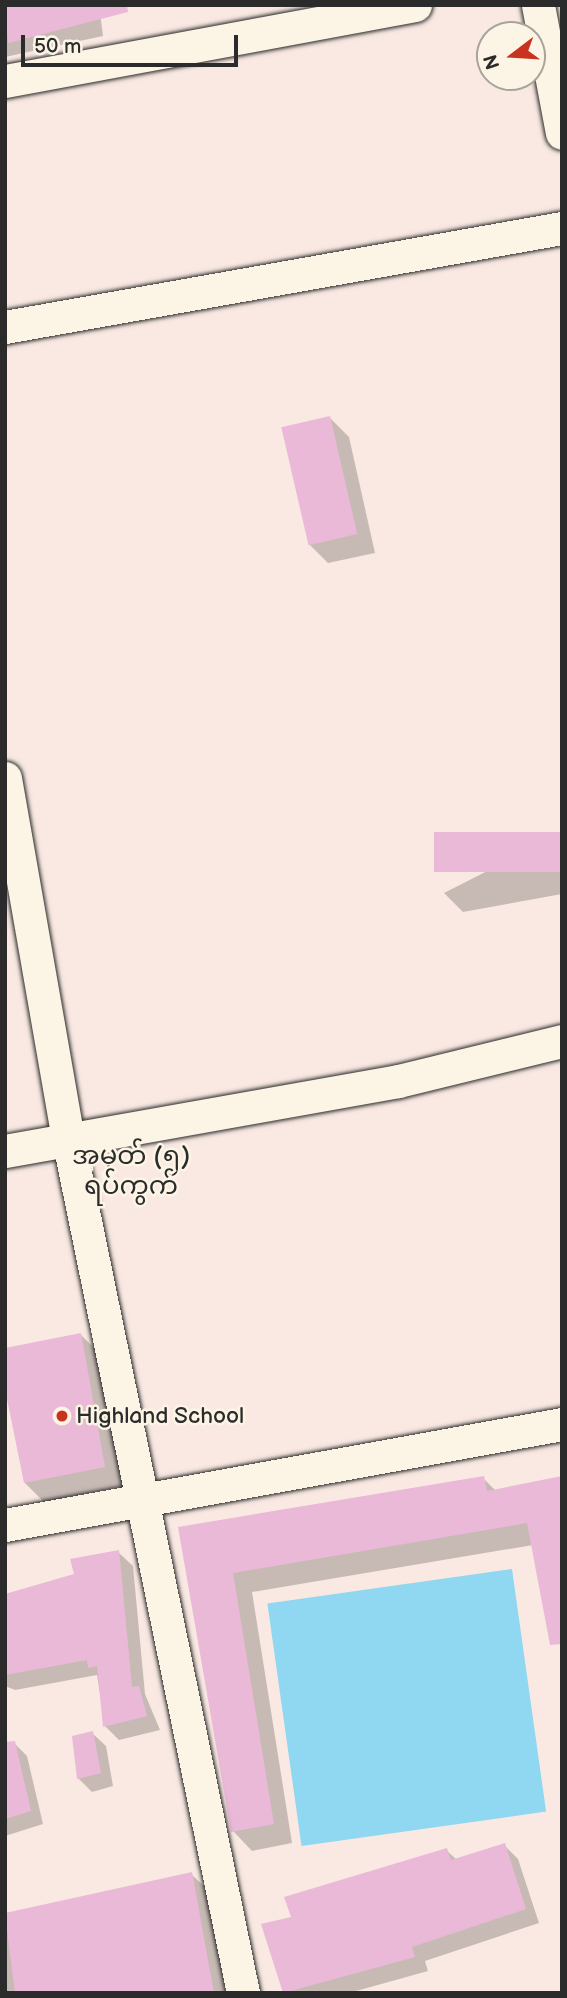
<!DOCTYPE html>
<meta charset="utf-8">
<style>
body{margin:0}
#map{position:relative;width:567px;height:1998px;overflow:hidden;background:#f9e9e2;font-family:"Balsamiq Sans","Noto Sans Myanmar",sans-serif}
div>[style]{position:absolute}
.water>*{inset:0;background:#90d7f1;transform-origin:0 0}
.shadow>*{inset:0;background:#0003}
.building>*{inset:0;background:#ebb9d8;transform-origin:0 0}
.roads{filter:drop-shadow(0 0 2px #2b2b2b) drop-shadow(0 0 2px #2b2b2b)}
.minor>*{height:33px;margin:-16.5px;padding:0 16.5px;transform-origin:16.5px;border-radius:16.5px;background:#fcf5e5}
.dots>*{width:19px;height:19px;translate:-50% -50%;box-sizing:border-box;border:4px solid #fcf5e5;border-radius:50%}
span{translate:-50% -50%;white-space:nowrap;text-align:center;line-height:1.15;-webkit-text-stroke:5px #fcf5e5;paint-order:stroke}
.poi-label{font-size:23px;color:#2b2b2b}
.left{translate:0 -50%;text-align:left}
.quarter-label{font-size:26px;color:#2b2b2b}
.frame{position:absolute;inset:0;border:7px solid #2b2b2b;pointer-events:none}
.north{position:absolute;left:476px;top:21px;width:70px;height:70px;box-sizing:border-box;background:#fcf5e5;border:2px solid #a8a49b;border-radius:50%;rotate:253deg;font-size:19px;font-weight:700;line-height:28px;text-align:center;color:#2b2b2b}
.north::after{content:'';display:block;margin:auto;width:24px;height:32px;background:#c8321e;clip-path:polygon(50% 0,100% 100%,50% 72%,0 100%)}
.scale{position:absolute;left:21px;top:35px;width:217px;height:32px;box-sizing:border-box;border:4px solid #2b2b2b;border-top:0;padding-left:9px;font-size:21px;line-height:24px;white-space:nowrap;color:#2b2b2b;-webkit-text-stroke:5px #fcf5e5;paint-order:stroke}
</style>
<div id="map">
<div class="water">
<i style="left:512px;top:1569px;width:245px;height:247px;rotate:82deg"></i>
</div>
<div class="shadow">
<i style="clip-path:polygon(5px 5px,99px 5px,103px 36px,5px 57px)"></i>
<i style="clip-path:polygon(330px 418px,349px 437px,375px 553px,328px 563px,309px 544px)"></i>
<i style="clip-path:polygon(562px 833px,562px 894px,463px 912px,444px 893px)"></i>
<i style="clip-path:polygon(80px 1334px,99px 1353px,123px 1486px,44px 1502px,25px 1483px)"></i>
<i style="clip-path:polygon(483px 1478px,496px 1491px,562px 1479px,533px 1545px,252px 1592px,292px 1843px,252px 1851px,233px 1831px,180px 1528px)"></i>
<i style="clip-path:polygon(118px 1552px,133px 1566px,145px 1694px,160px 1730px,119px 1740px,105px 1726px,97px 1675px,15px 1690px,5px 1686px,5px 1596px,76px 1575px)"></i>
<i style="clip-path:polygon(92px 1733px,106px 1746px,113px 1786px,92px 1792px,78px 1778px)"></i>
<i style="clip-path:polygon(14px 1743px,27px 1756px,43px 1824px,5px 1836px,5px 1745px)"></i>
<i style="clip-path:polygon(504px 1845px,518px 1859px,539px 1923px,425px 1961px,428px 1971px,349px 1993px,284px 1993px,263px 1925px,293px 1919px,446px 1850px,457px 1860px)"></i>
<i style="clip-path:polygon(191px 1874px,207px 1889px,226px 1993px,5px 1993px,5px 1916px)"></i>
</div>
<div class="building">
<i style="clip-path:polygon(5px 5px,127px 5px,128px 12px,8px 43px)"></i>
<i style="left:330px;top:416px;width:121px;height:50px;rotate:77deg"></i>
<i style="left:562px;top:832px;width:40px;height:128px;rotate:90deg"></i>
<i style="clip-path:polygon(81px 1333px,105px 1467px,24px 1483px,5px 1389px,5px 1348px)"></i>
<i style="clip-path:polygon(484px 1476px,487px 1491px,562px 1476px,562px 1644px,550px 1645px,527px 1523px,233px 1573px,274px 1824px,231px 1832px,178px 1527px)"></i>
<i style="clip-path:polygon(119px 1550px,132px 1687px,139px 1686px,147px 1716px,103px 1727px,97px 1666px,88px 1668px,87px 1660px,5px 1675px,5px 1594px,74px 1574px,70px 1559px)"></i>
<i style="clip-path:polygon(93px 1731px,101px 1773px,77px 1779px,72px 1736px)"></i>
<i style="clip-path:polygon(15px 1741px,31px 1811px,5px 1819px,5px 1742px)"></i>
<i style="clip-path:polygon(505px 1843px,526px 1909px,412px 1947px,415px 1957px,283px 1993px,261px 1924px,291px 1917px,284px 1897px,447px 1848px,451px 1860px)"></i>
<i style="clip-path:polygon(192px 1872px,214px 1993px,15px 1993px,5px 1913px)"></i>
</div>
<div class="roads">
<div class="minor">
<i style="left:538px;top:5px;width:130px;rotate:79.4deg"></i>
<i style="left:5px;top:81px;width:417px;rotate:-10.5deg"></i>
<i style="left:5px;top:327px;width:566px;rotate:-10.08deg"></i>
<i style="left:5px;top:778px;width:365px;rotate:80.1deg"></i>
<i style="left:68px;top:1138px;width:873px;rotate:78.43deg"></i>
<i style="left:5px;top:1151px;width:399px;rotate:-10.1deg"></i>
<i style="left:398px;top:1081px;width:169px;rotate:-13.7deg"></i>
<i style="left:5px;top:1525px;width:566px;rotate:-10.28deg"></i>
</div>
</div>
<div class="dots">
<i style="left:62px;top:1416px;background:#c8321e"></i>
</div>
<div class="poi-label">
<span class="left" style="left:76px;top:1416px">Highland School</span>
</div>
<div class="quarter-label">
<span style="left:131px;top:1172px">အမှတ် (၅)<br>ရပ်ကွက်</span>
</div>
<div class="frame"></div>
<div class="north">N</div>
<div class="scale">50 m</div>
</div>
